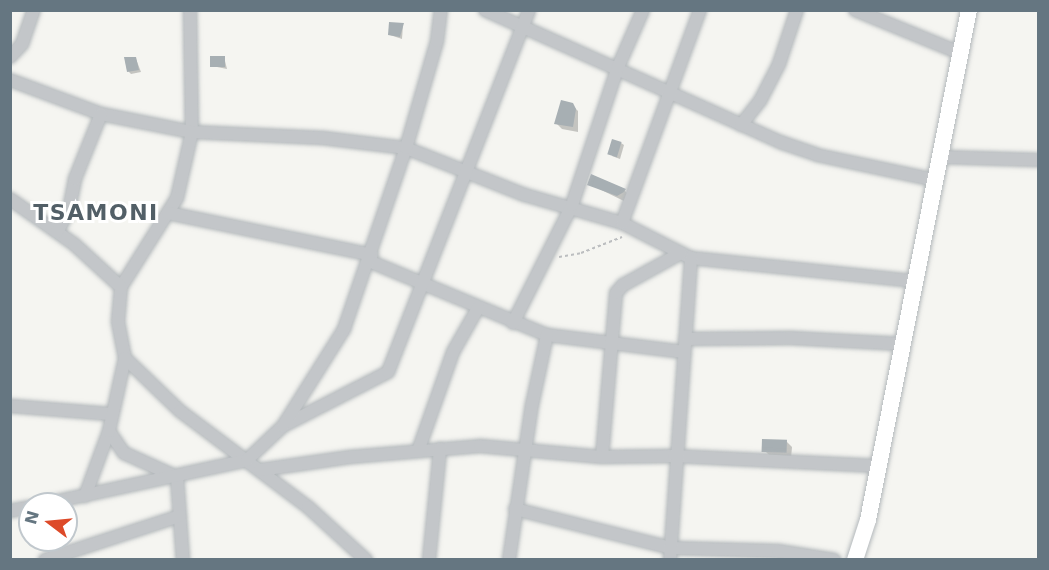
<!DOCTYPE html>
<style>
body{margin:0}
#map{position:relative;width:1049px;height:570px;overflow:hidden;background:#f5f5f1;font-family:"DejaVu Sans",sans-serif}
div>[style]{position:absolute}
.shadow>*{inset:0;background:#0003}
.building>*{inset:0;background:#a7afb3;transform-origin:0 0}
.path>*{height:2px;margin-top:-1px;transform-origin:0;background:repeating-linear-gradient(90deg,#bcbec0 0 3px,transparent 0 6px)}
.roads{filter:drop-shadow(0 0 2px #b3b8bb) drop-shadow(0 0 2px #b3b8bb)}
.minor>*{height:12px;margin:-6px;padding:0 6px;transform-origin:6px;border-radius:6px;background:#c3c6c9}
.secondary>*{height:16px;margin:-8px;padding:0 8px;transform-origin:8px;border-radius:8px;background:#fff}
span{translate:-50% -50%;white-space:nowrap;text-align:center;line-height:1.15;-webkit-text-stroke:6px #fff;paint-order:stroke}
.district-label{font-size:22px;color:#525f67;font-weight:700;letter-spacing:1.5px}
.frame{position:absolute;inset:0;border:12px solid #657681;pointer-events:none}
.north{position:absolute;left:18px;top:492px;width:60px;height:60px;box-sizing:border-box;background:#fff;border:2px solid #c1c8cd;border-radius:50%;rotate:286deg;font-size:16px;font-weight:700;line-height:24px;text-align:center;color:#657681}
.north::after{content:'';display:block;margin:auto;width:21px;height:27px;background:#dd4a29;clip-path:polygon(50% 0,100% 100%,50% 72%,0 100%)}
</style>
<div id="map">
<div class="shadow">
<i style="clip-path:polygon(403px 25px,402px 39px,390px 35px)"></i>
<i style="clip-path:polygon(224px 57px,227px 69px,212px 66px)"></i>
<i style="clip-path:polygon(136px 59px,141px 72px,131px 74px,128px 71px)"></i>
<i style="clip-path:polygon(572px 105px,578px 111px,578px 132px,562px 129px,556px 123px)"></i>
<i style="clip-path:polygon(621px 143px,624px 145px,620px 159px,612px 156px)"></i>
<i style="clip-path:polygon(589px 184px,625px 191px,630px 196px,624px 201px)"></i>
<i style="clip-path:polygon(786px 441px,792px 447px,791px 458px,771px 457px,765px 451px)"></i>
</div>
<div class="building">
<i style="clip-path:polygon(389px 22px,404px 23px,400px 37px,388px 35px)"></i>
<i style="left:210px;top:56px;width:15px;height:11px"></i>
<i style="clip-path:polygon(124px 57px,136px 57px,139px 70px,127px 72px)"></i>
<i style="clip-path:polygon(561px 100px,573px 103px,576px 109px,573px 127px,554px 124px)"></i>
<i style="left:612px;top:139px;width:10px;height:16px;rotate:17deg"></i>
<i style="clip-path:polygon(591px 174px,626px 189px,624px 192px,617px 196px,587px 185px)"></i>
<i style="left:762px;top:439px;width:25px;height:13px;rotate:2deg"></i>
</div>
<div class="path">
<i style="left:559px;top:257px;width:22px;rotate:-10deg"></i>
<i style="left:581px;top:253px;width:44px;rotate:-21.3deg"></i>
</div>
<div class="roads">
<div class="minor">
<i style="left:190px;top:10px;width:122px;rotate:89.1deg"></i>
<i style="left:192px;top:132px;width:68px;rotate:102.8deg"></i>
<i style="left:177px;top:198px;width:105px;rotate:122.2deg"></i>
<i style="left:121px;top:287px;width:35px;rotate:95deg"></i>
<i style="left:118px;top:322px;width:37px;rotate:79deg"></i>
<i style="left:125px;top:358px;width:76px;rotate:43.9deg"></i>
<i style="left:180px;top:411px;width:160px;rotate:36.9deg"></i>
<i style="left:308px;top:507px;width:79px;rotate:42.4deg"></i>
<i style="left:485px;top:10px;width:323px;rotate:24.1deg"></i>
<i style="left:780px;top:142px;width:39px;rotate:19deg"></i>
<i style="left:817px;top:155px;width:121px;rotate:12deg"></i>
<i style="left:855px;top:10px;width:113px;rotate:22.3deg"></i>
<i style="left:10px;top:57px;width:18px;rotate:-47deg"></i>
<i style="left:22px;top:44px;width:36px;rotate:-71deg"></i>
<i style="left:10px;top:80px;width:97px;rotate:20.5deg"></i>
<i style="left:101px;top:114px;width:93px;rotate:11.2deg"></i>
<i style="left:192px;top:132px;width:131px;rotate:2.6deg"></i>
<i style="left:323px;top:138px;width:84px;rotate:6.9deg"></i>
<i style="left:406px;top:148px;width:128px;rotate:21.6deg"></i>
<i style="left:525px;top:195px;width:101px;rotate:16.1deg"></i>
<i style="left:622px;top:223px;width:77px;rotate:26.9deg"></i>
<i style="left:691px;top:258px;width:225px;rotate:5.9deg"></i>
<i style="left:741px;top:125px;width:31px;rotate:-52deg"></i>
<i style="left:760px;top:101px;width:42px;rotate:-62.8deg"></i>
<i style="left:779px;top:64px;width:57px;rotate:-71.6deg"></i>
<i style="left:940px;top:157px;width:98px;rotate:1.8deg"></i>
<i style="left:10px;top:199px;width:78px;rotate:35.1deg"></i>
<i style="left:74px;top:244px;width:64px;rotate:42.5deg"></i>
<i style="left:168px;top:213px;width:208px;rotate:11.6deg"></i>
<i style="left:622px;top:223px;width:227px;rotate:-69.9deg"></i>
<i style="left:57px;top:232px;width:25px;rotate:-61deg"></i>
<i style="left:69px;top:210px;width:32px;rotate:-79deg"></i>
<i style="left:75px;top:179px;width:70px;rotate:-68.2deg"></i>
<i style="left:369px;top:261px;width:193px;rotate:22.6deg"></i>
<i style="left:547px;top:335px;width:138px;rotate:7.1deg"></i>
<i style="left:513px;top:323px;width:132px;rotate:-63.4deg"></i>
<i style="left:572px;top:205px;width:145px;rotate:-71.6deg"></i>
<i style="left:618px;top:67px;width:62px;rotate:-66.3deg"></i>
<i style="left:685px;top:339px;width:106px;rotate:-0.5deg"></i>
<i style="left:791px;top:338px;width:112px;rotate:3.1deg"></i>
<i style="left:10px;top:406px;width:101px;rotate:4.5deg"></i>
<i style="left:285px;top:425px;width:116px;rotate:-27.2deg"></i>
<i style="left:388px;top:372px;width:388px;rotate:-68.7deg"></i>
<i style="left:109px;top:431px;width:27px;rotate:56deg"></i>
<i style="left:124px;top:453px;width:58px;rotate:24.4deg"></i>
<i style="left:177px;top:477px;width:83px;rotate:85.9deg"></i>
<i style="left:418px;top:451px;width:105px;rotate:-70.5deg"></i>
<i style="left:453px;top:352px;width:51px;rotate:-60.4deg"></i>
<i style="left:602px;top:457px;width:165px;rotate:-85.1deg"></i>
<i style="left:616px;top:293px;width:11px;rotate:-49deg"></i>
<i style="left:623px;top:285px;width:66px;rotate:-28.9deg"></i>
<i style="left:260px;top:470px;width:91px;rotate:-8.2deg"></i>
<i style="left:350px;top:457px;width:130px;rotate:-4.8deg"></i>
<i style="left:480px;top:446px;width:122px;rotate:5.2deg"></i>
<i style="left:602px;top:457px;width:72px;rotate:-0.8deg"></i>
<i style="left:674px;top:456px;width:204px;rotate:2.8deg"></i>
<i style="left:85px;top:496px;width:69px;rotate:-69.7deg"></i>
<i style="left:109px;top:431px;width:75px;rotate:-77.6deg"></i>
<i style="left:44px;top:504px;width:208px;rotate:-12.2deg"></i>
<i style="left:247px;top:460px;width:50px;rotate:-43.4deg"></i>
<i style="left:283px;top:426px;width:115px;rotate:-57.8deg"></i>
<i style="left:344px;top:329px;width:191px;rotate:-71.1deg"></i>
<i style="left:406px;top:148px;width:111px;rotate:-73.8deg"></i>
<i style="left:437px;top:41px;width:31px;rotate:-83deg"></i>
<i style="left:515px;top:509px;width:161px;rotate:14deg"></i>
<i style="left:671px;top:548px;width:107px;rotate:1.6deg"></i>
<i style="left:778px;top:551px;width:57px;rotate:9.1deg"></i>
<i style="left:10px;top:511px;width:20px;rotate:-11deg"></i>
<i style="left:45px;top:560px;width:142px;rotate:-18.1deg"></i>
<i style="left:429px;top:560px;width:112px;rotate:-84.3deg"></i>
<i style="left:509px;top:560px;width:157px;rotate:-81.6deg"></i>
<i style="left:532px;top:405px;width:72px;rotate:-77.9deg"></i>
<i style="left:670px;top:560px;width:303px;rotate:-86deg"></i>
</div>
<div class="secondary">
<i style="left:855px;top:560px;width:42px;rotate:-72deg"></i>
<i style="left:868px;top:520px;width:520px;rotate:-78.8deg"></i>
</div>
</div>
<div class="district-label">
<span style="left:96px;top:213px">TSAMONI</span>
</div>
<div class="frame"></div>
<div class="north">N</div>
</div>
